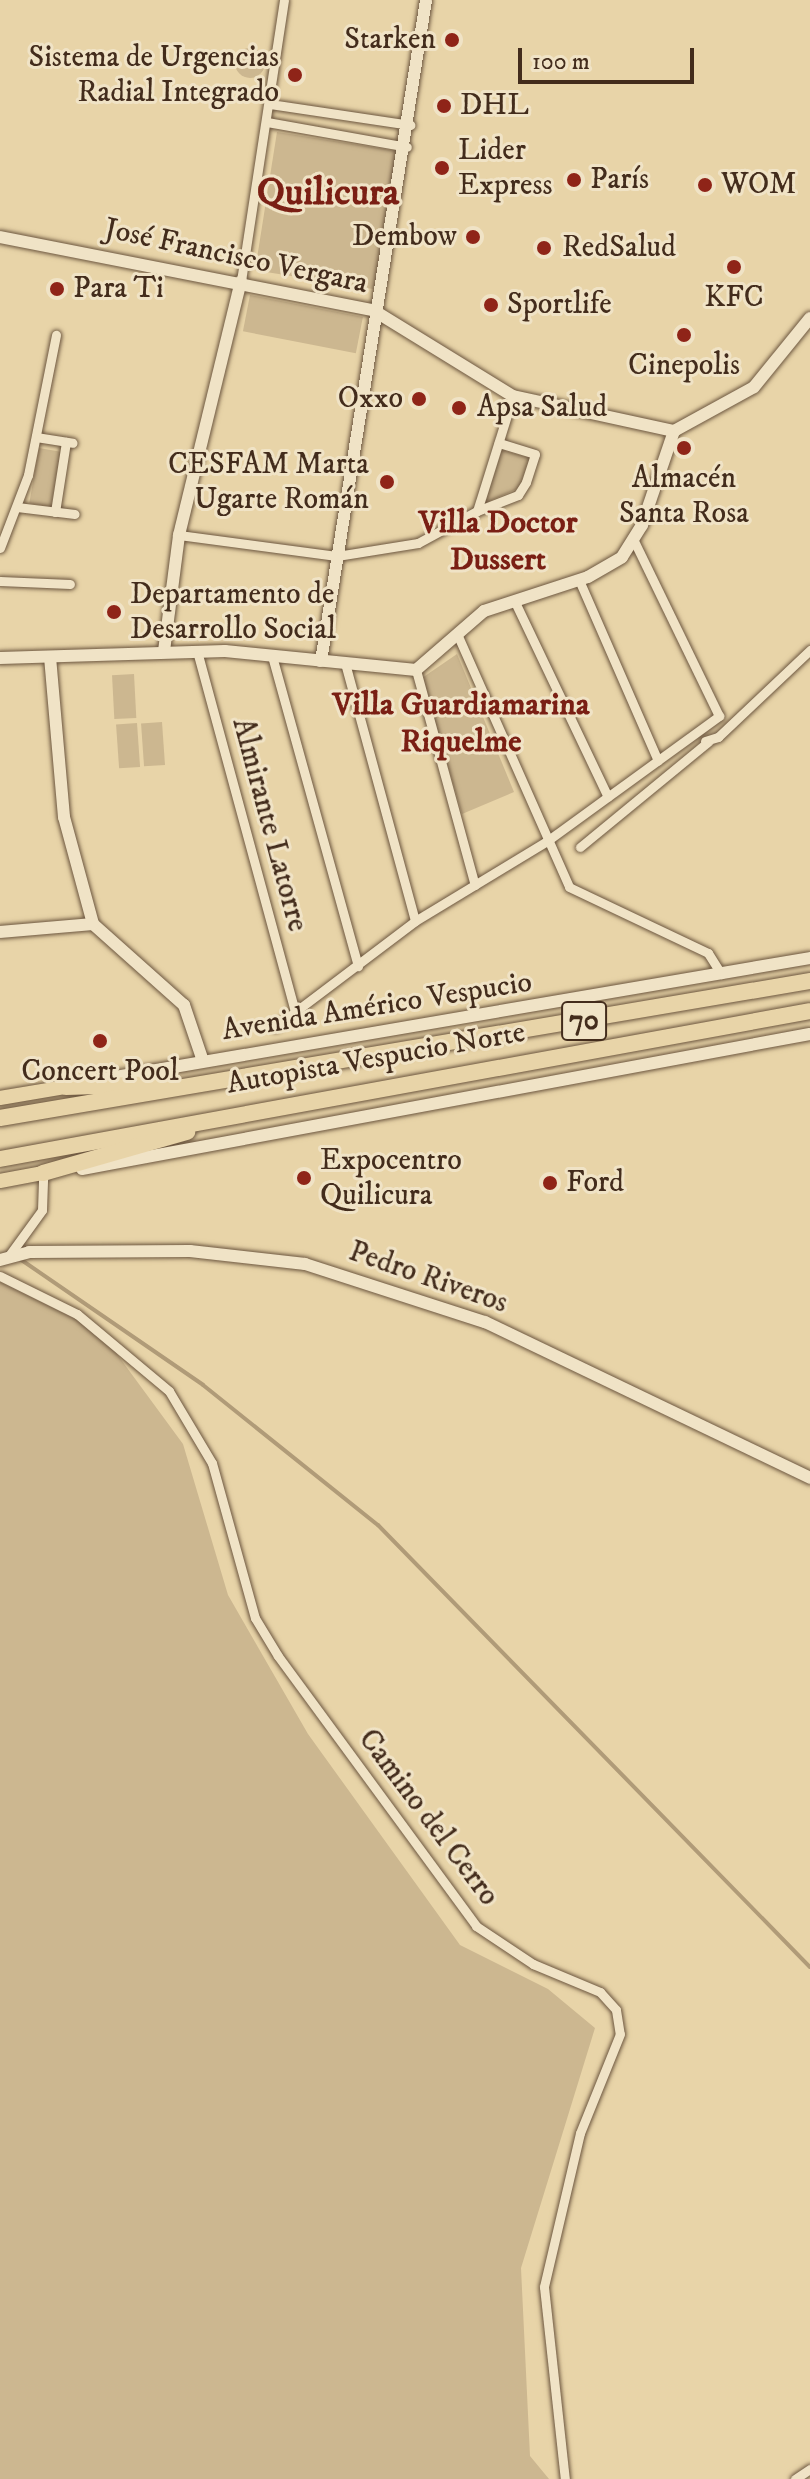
<!DOCTYPE html>
<meta charset="utf-8">
<style>
body{margin:0}
#map{position:relative;width:810px;height:2479px;overflow:hidden;background:#e8d4a8;font-family:"IM FELL DW Pica",serif}
div>[style]{position:absolute}
.green>*{inset:0;background:#ccb790;transform-origin:0 0}
.round{border-radius:50%}
.stream>*{height:4px;margin:-2px;padding:0 2px;transform-origin:2px;border-radius:2px;background:#b09b78}
.roads{filter:drop-shadow(0 0 2px #6c563f) drop-shadow(0 0 2px #6c563f)}
.street>*{height:9px;margin:-4.5px;padding:0 4.5px;transform-origin:4.5px;border-radius:4.5px;background:#f0e3c6}
.secondary>*{height:12px;margin:-6px;padding:0 6px;transform-origin:6px;border-radius:6px;background:#f0e3c6}
.primary>*{height:14px;margin:-7px;padding:0 7px;transform-origin:7px;border-radius:7px;background:#e8d4a8}
.highway>*{height:16px;margin:-8px;padding:0 8px;transform-origin:8px;border-radius:8px;background:#e8d4a8}
.dots>*{width:22px;height:22px;translate:-50% -50%;box-sizing:border-box;border:4px solid #f0e3c6;border-radius:50%}
span{translate:-50% -50%;white-space:nowrap;text-align:center;line-height:1.15;-webkit-text-stroke:6px #f0e3c6;paint-order:stroke}
.shield-label span{padding:2px 6px;background:#f0e3c6;border:2px solid;border-radius:6px;-webkit-text-stroke-width:0}
.shield-label{font-size:28px;color:#432c1c;font-weight:700}
.poi-label{font-size:30px;color:#432c1c}
.right{translate:-100% -50%;text-align:right}
.left{translate:0 -50%;text-align:left}
.street-label{font-size:30px;color:#432c1c}
.neighbourhood-label{font-size:32px;color:#7a1f14;font-weight:700}
.district-label{font-size:38px;color:#7a1f14;font-weight:700}
.scale{position:absolute;left:518px;top:48px;width:176px;height:36px;box-sizing:border-box;border:4px solid #432c1c;border-top:0;padding-left:10px;font-size:24px;line-height:28px;white-space:nowrap;color:#432c1c;-webkit-text-stroke:6px #f0e3c6;paint-order:stroke}
</style>
<div id="map">
<div class="green">
<i class="round" style="left:235px;top:48px;width:30px;height:30px"></i>
<i style="left:277px;top:132px;width:121px;height:140px;rotate:9deg"></i>
<i style="left:250px;top:295px;width:115px;height:37px;rotate:11deg"></i>
<i style="left:39px;top:448px;width:22px;height:56px;rotate:10deg"></i>
<i style="clip-path:polygon(502px 450px,530px 458px,519px 488px,485px 503px)"></i>
<i style="clip-path:polygon(457px 654px,514px 792px,462px 814px,422px 678px)"></i>
<i style="left:134px;top:674px;width:44px;height:22px;rotate:87deg"></i>
<i style="left:162px;top:722px;width:43px;height:21px;rotate:86deg"></i>
<i style="left:137px;top:723px;width:44px;height:21px;rotate:86deg"></i>
<i style="clip-path:polygon(0 1282px,100px 1331px,183px 1444px,228px 1595px,308px 1734px,460px 1945px,548px 1989px,595px 2028px,521px 2268px,530px 2456px,549px 2479px,0 2479px)"></i>
</div>
<div class="stream">
<i style="left:20px;top:1259px;width:222px;rotate:34.5deg"></i>
<i style="left:203px;top:1385px;width:224px;rotate:38.7deg"></i>
<i style="left:378px;top:1525px;width:618px;rotate:45.66deg"></i>
</div>
<div class="roads">
<div class="street">
<i style="left:270px;top:104px;width:142px;rotate:8.5deg"></i>
<i style="left:267px;top:122px;width:142px;rotate:10.1deg"></i>
<i style="left:241px;top:281px;width:284px;rotate:-81.3deg"></i>
<i style="left:36px;top:437px;width:37px;rotate:9deg"></i>
<i style="left:17px;top:507px;width:58px;rotate:6.9deg"></i>
<i style="left:477px;top:511px;width:44px;rotate:-21.3deg"></i>
<i style="left:518px;top:495px;width:15px;rotate:-58deg"></i>
<i style="left:526px;top:482px;width:29px;rotate:-72deg"></i>
<i style="left:535px;top:454px;width:38px;rotate:-163deg"></i>
<i style="left:55px;top:512px;width:71px;rotate:-81.1deg"></i>
<i style="left:179px;top:535px;width:159px;rotate:7.6deg"></i>
<i style="left:337px;top:556px;width:82px;rotate:-9.1deg"></i>
<i style="left:418px;top:543px;width:67px;rotate:-28.5deg"></i>
<i style="left:477px;top:511px;width:121px;rotate:-72.6deg"></i>
<i style="left:0;top:548px;width:78px;rotate:-69deg"></i>
<i style="left:28px;top:475px;width:143px;rotate:-78.7deg"></i>
<i style="left:579px;top:580px;width:197px;rotate:66.4deg"></i>
<i style="left:0;top:581px;width:70px;rotate:2.5deg"></i>
<i style="left:514px;top:600px;width:218px;rotate:64.5deg"></i>
<i style="left:458px;top:636px;width:274px;rotate:66.1deg"></i>
<i style="left:569px;top:887px;width:154px;rotate:25.4deg"></i>
<i style="left:708px;top:953px;width:25px;rotate:58deg"></i>
<i style="left:197px;top:651px;width:374px;rotate:74.8deg"></i>
<i style="left:272px;top:656px;width:322px;rotate:74.5deg"></i>
<i style="left:345px;top:663px;width:267px;rotate:74.8deg"></i>
<i style="left:416px;top:670px;width:223px;rotate:74.7deg"></i>
<i style="left:705px;top:741px;width:14px;rotate:-17deg"></i>
<i style="left:718px;top:737px;width:127px;rotate:-43.4deg"></i>
<i style="left:580px;top:847px;width:166px;rotate:-39.4deg"></i>
<i style="left:275px;top:1027px;width:176px;rotate:-37.1deg"></i>
<i style="left:415px;top:921px;width:154px;rotate:-31.2deg"></i>
<i style="left:547px;top:841px;width:213px;rotate:-36deg"></i>
<i style="left:719px;top:716px;width:195px;rotate:-115.9deg"></i>
<i style="left:8px;top:1257px;width:58px;rotate:-54.1deg"></i>
<i style="left:42px;top:1210px;width:37px;rotate:-88deg"></i>
<i style="left:0;top:1276px;width:86px;rotate:26.3deg"></i>
<i style="left:77px;top:1314px;width:120px;rotate:39.9deg"></i>
<i style="left:169px;top:1391px;width:84px;rotate:59.2deg"></i>
<i style="left:212px;top:1463px;width:161px;rotate:74.5deg"></i>
<i style="left:255px;top:1618px;width:44px;rotate:58.8deg"></i>
<i style="left:278px;top:1656px;width:335px;rotate:53.7deg"></i>
<i style="left:476px;top:1926px;width:69px;rotate:33.7deg"></i>
<i style="left:533px;top:1964px;width:73px;rotate:22.7deg"></i>
<i style="left:600px;top:1992px;width:24px;rotate:48deg"></i>
<i style="left:616px;top:2010px;width:24px;rotate:81deg"></i>
<i style="left:620px;top:2034px;width:107px;rotate:112deg"></i>
<i style="left:580px;top:2133px;width:158px;rotate:103.2deg"></i>
<i style="left:544px;top:2287px;width:193px;rotate:83.8deg"></i>
<i style="left:795px;top:2479px;width:18px;rotate:-34deg"></i>
</div>
<div class="secondary">
<i style="left:0;top:237px;width:380px;rotate:11.1deg"></i>
<i style="left:373px;top:310px;width:164px;rotate:31.6deg"></i>
<i style="left:513px;top:396px;width:165px;rotate:12.3deg"></i>
<i style="left:674px;top:431px;width:91px;rotate:-28.8deg"></i>
<i style="left:754px;top:387px;width:89px;rotate:-50.9deg"></i>
<i style="left:164px;top:651px;width:117px;rotate:-82.6deg"></i>
<i style="left:179px;top:535px;width:261px;rotate:-76.3deg"></i>
<i style="left:50px;top:657px;width:161px;rotate:85deg"></i>
<i style="left:64px;top:817px;width:111px;rotate:74.8deg"></i>
<i style="left:93px;top:924px;width:122px;rotate:41.7deg"></i>
<i style="left:184px;top:1005px;width:59px;rotate:71.3deg"></i>
<i style="left:0;top:658px;width:225px;rotate:-1.8deg"></i>
<i style="left:225px;top:651px;width:192px;rotate:5.7deg"></i>
<i style="left:416px;top:670px;width:90px;rotate:-40.9deg"></i>
<i style="left:484px;top:611px;width:109px;rotate:-18.1deg"></i>
<i style="left:588px;top:577px;width:39px;rotate:-30deg"></i>
<i style="left:622px;top:557px;width:38px;rotate:-58deg"></i>
<i style="left:642px;top:525px;width:99px;rotate:-71.2deg"></i>
<i style="left:321px;top:661px;width:669px;rotate:-80.97deg"></i>
<i style="left:0;top:932px;width:93px;rotate:-4.9deg"></i>
<i style="left:92px;top:1081px;width:728px;rotate:-9.72deg"></i>
<i style="left:82px;top:1169px;width:740px;rotate:-10.51deg"></i>
<i style="left:0;top:1260px;width:30px;rotate:-15deg"></i>
<i style="left:29px;top:1252px;width:161px;rotate:-0.4deg"></i>
<i style="left:190px;top:1251px;width:116px;rotate:6.4deg"></i>
<i style="left:305px;top:1264px;width:189px;rotate:17.9deg"></i>
<i style="left:485px;top:1322px;width:361px;rotate:25.6deg"></i>
</div>
<div class="primary">
<i style="left:0;top:1098px;width:67px;rotate:-9.5deg"></i>
<i style="left:0;top:1181px;width:44px;rotate:-10.5deg"></i>
</div>
<div class="highway">
<i style="left:66px;top:1087px;width:98px;rotate:-1.8deg"></i>
<i style="left:0;top:1118px;width:822px;rotate:-9.6deg"></i>
<i style="left:0;top:1159px;width:823px;rotate:-10.35deg"></i>
<i style="left:43px;top:1173px;width:150px;rotate:-15.9deg"></i>
</div>
</div>
<div class="dots">
<i style="left:452px;top:40px;background:#8f2418"></i>
<i style="left:295px;top:75px;background:#8f2418"></i>
<i style="left:444px;top:106px;background:#8f2418"></i>
<i style="left:442px;top:168px;background:#8f2418"></i>
<i style="left:574px;top:180px;background:#8f2418"></i>
<i style="left:705px;top:185px;background:#8f2418"></i>
<i style="left:473px;top:237px;background:#8f2418"></i>
<i style="left:544px;top:248px;background:#8f2418"></i>
<i style="left:734px;top:267px;background:#8f2418"></i>
<i style="left:57px;top:289px;background:#8f2418"></i>
<i style="left:491px;top:305px;background:#8f2418"></i>
<i style="left:684px;top:335px;background:#8f2418"></i>
<i style="left:419px;top:399px;background:#8f2418"></i>
<i style="left:459px;top:408px;background:#8f2418"></i>
<i style="left:684px;top:448px;background:#8f2418"></i>
<i style="left:387px;top:482px;background:#8f2418"></i>
<i style="left:114px;top:612px;background:#8f2418"></i>
<i style="left:100px;top:1041px;background:#8f2418"></i>
<i style="left:304px;top:1178px;background:#8f2418"></i>
<i style="left:550px;top:1183px;background:#8f2418"></i>
</div>
<div class="shield-label">
<span style="left:584px;top:1021px">70</span>
</div>
<div class="poi-label">
<span class="right" style="left:436px;top:40px">Starken</span>
<span class="right" style="left:279px;top:75px">Sistema de Urgencias<br>Radial Integrado</span>
<span class="left" style="left:460px;top:106px">DHL</span>
<span class="left" style="left:458px;top:168px">Lider<br>Express</span>
<span class="left" style="left:590px;top:180px">París</span>
<span class="left" style="left:721px;top:185px">WOM</span>
<span class="right" style="left:457px;top:237px">Dembow</span>
<span class="left" style="left:562px;top:248px">RedSalud</span>
<span class="left" style="left:73px;top:289px">Para Ti</span>
<span style="left:734px;top:298px">KFC</span>
<span class="left" style="left:507px;top:305px">Sportlife</span>
<span style="left:684px;top:366px">Cinepolis</span>
<span class="right" style="left:403px;top:399px">Oxxo</span>
<span class="left" style="left:477px;top:408px">Apsa Salud</span>
<span class="right" style="left:369px;top:482px">CESFAM Marta<br>Ugarte Román</span>
<span style="left:684px;top:496px">Almacén<br>Santa Rosa</span>
<span class="left" style="left:130px;top:612px">Departamento de<br>Desarrollo Social</span>
<span style="left:100px;top:1072px">Concert Pool</span>
<span class="left" style="left:320px;top:1178px">Expocentro<br>Quilicura</span>
<span class="left" style="left:566px;top:1183px">Ford</span>
</div>
<div class="street-label">
<span style="left:236px;top:257px;rotate:12deg">José Francisco Vergara</span>
<span style="left:269px;top:825px;rotate:75deg">Almirante Latorre</span>
<span style="left:377px;top:1007px;rotate:-9deg">Avenida Américo Vespucio</span>
<span style="left:376px;top:1059px;rotate:-10deg">Autopista Vespucio Norte</span>
<span style="left:428px;top:1278px;rotate:19deg">Pedro Riveros</span>
<span style="left:428px;top:1818px;rotate:53deg">Camino del Cerro</span>
</div>
<div class="neighbourhood-label">
<span style="left:498px;top:542px">Villa Doctor<br>Dussert</span>
<span style="left:461px;top:724px">Villa Guardiamarina<br>Riquelme</span>
</div>
<div class="district-label">
<span style="left:328px;top:194px">Quilicura</span>
</div>
<div class="scale">100 m</div>
</div>
